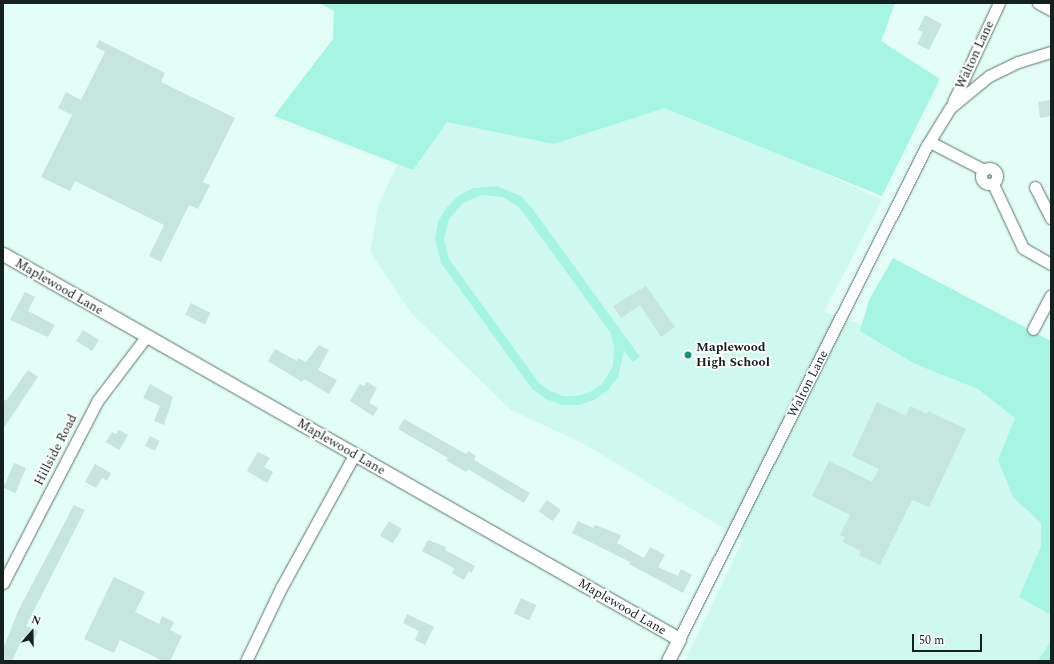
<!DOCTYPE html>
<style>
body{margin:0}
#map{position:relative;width:1054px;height:664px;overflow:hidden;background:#e3fef6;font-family:Spectral,serif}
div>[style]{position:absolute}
.built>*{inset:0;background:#cff9ee}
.green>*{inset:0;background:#a6f5e2}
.building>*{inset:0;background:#c5e5dd;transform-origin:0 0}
.roads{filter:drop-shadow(0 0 1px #58756e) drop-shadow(0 0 1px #58756e)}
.minor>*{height:11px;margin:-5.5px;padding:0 5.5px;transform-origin:5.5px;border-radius:5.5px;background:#fff}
.minor>.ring{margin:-5.5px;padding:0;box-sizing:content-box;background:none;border:11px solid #fff;border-radius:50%}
.tertiary>*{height:13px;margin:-6.5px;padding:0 6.5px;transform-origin:6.5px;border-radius:6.5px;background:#fff}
.dots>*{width:11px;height:11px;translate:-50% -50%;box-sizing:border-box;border:2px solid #fff;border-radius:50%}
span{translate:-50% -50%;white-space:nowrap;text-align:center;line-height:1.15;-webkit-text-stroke:3.5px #fff;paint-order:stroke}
.street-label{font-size:13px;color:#15211e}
.poi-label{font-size:13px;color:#15211e;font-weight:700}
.left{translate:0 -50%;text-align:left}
.frame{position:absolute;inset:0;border:4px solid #15211e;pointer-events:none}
.north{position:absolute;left:12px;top:612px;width:40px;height:40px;-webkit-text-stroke:3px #fff;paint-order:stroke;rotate:20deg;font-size:11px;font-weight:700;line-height:16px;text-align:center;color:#15211e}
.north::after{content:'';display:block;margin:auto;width:14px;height:18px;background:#15211e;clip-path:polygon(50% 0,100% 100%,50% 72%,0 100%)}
.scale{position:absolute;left:912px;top:634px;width:70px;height:18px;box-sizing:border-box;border:2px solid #15211e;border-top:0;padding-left:5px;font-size:12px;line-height:14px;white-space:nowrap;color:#15211e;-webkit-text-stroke:3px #fff;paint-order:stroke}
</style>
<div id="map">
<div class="built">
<i style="clip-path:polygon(485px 17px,882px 200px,824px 312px,859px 324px,986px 385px,1051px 437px,1051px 661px,685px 661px,743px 540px,586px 445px,511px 410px,411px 313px,370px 252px,379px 203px,463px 30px)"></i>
</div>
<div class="green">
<i style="clip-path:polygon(319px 3px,895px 3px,881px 41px,940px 79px,882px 196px,664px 108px,554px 144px,447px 122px,413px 170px,274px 116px,333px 39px,334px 11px)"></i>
<i style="clip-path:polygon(evenodd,497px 186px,521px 196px,532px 208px,640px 357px,633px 362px,624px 351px,618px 377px,608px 390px,594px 400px,579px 405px,562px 405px,546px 399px,532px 389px,441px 263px,435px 239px,438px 222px,446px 208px,458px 196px,473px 188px,497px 186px,482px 195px,503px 197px,520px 208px,610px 332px,614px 346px,613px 366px,602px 384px,590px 392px,577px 396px,563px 396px,550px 391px,539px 383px,449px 259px,444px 239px,449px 219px,463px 203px,482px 195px)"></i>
<i style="clip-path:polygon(893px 258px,1051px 341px,1051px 615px,1019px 597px,1041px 546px,1041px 523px,1013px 497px,998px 460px,1015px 418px,978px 389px,915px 364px,860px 331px,869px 300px)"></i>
<i style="clip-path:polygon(1051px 641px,1051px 661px,1038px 661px,1049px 644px)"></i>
</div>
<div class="building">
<i style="clip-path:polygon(925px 15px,942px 24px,929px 50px,917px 44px,923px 32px,918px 30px)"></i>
<i style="clip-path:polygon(99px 40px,165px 73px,161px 82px,235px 118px,203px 182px,210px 185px,198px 209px,189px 205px,161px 262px,149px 256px,164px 225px,75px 181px,70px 191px,41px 177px,72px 115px,58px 108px,66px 92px,81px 100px,105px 52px,96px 47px)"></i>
<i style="clip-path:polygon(1051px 100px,1051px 116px,1040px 118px,1038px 102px)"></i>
<i style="clip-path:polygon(646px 286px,675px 327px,661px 337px,640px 305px,621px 318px,613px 306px)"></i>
<i style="clip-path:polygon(25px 292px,35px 297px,28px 311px,55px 325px,48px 337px,10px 320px)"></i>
<i style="left:191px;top:303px;width:22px;height:13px;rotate:27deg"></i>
<i style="left:83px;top:330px;width:19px;height:13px;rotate:32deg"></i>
<i style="clip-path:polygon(319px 345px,329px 350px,318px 370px,337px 380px,329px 394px,304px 379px,302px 382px,268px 361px,275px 349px,297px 361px,298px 358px,306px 362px)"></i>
<i style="clip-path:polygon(28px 370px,38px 377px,3px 429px,3px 399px,6px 401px)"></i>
<i style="clip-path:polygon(367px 382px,377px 388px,369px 403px,378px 408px,373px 416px,350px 401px,360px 384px,364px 386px)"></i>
<i style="clip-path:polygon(150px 384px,173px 397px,164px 425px,154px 421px,160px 406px,143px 398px)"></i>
<i style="clip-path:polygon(877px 402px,906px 416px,910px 406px,927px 414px,928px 411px,966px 429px,929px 507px,912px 500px,880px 565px,859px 555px,861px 551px,843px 542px,845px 537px,840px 535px,850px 515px,812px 496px,829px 461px,872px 482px,879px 469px,852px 456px)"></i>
<i style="clip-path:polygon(404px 419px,466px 454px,468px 451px,476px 456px,474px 460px,530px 493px,524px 503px,468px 469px,466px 472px,446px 460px,448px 458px,398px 429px)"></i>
<i style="clip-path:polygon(119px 430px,128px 435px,119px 450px,106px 442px,112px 432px,116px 434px)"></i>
<i style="left:150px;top:436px;width:11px;height:11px;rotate:27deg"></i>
<i style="clip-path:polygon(258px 452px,270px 458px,264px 467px,273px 472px,267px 483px,247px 471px)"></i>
<i style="left:14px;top:463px;width:13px;height:27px;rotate:23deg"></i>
<i style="clip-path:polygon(95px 464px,111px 473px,107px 481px,102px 478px,96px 488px,85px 482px)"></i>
<i style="left:547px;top:500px;width:17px;height:14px;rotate:36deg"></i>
<i style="clip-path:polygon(74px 505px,85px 510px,26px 626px,38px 631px,33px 642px,23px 637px,12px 661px,3px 661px,3px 649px,18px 611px)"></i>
<i style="left:389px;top:521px;width:15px;height:17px;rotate:32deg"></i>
<i style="clip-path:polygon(578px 521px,593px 528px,595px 525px,621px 535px,617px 543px,644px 558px,650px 547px,665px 555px,658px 567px,678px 576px,681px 569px,692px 575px,683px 593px,629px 564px,630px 562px,572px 533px)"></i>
<i style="clip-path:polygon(428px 540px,446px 547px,445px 550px,475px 566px,471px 573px,469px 571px,464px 580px,452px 573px,454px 568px,422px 551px)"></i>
<i style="clip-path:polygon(114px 577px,145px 592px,135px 612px,159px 624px,162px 616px,174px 622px,170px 630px,182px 636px,170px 661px,163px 661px,120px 640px,114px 653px,84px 639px)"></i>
<i style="left:521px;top:598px;width:17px;height:17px;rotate:25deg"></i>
<i style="clip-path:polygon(407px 614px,434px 627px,425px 645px,415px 640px,419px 631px,403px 623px)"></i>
</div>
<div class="roads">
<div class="minor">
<i style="left:1038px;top:3px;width:15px;rotate:28deg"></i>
<i style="left:953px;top:102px;width:109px;rotate:-65.1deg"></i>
<i style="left:930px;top:142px;width:61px;rotate:27.4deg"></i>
<i class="ring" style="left:981px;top:168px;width:5px;height:5px"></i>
<i style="left:993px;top:184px;width:71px;rotate:64.9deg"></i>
<i style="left:1023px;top:248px;width:32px;rotate:30deg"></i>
<i style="left:1035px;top:187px;width:35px;rotate:63deg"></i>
<i style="left:1033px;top:329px;width:38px;rotate:-62deg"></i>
<i style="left:3px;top:583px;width:206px;rotate:-62.6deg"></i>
<i style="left:98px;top:400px;width:79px;rotate:-52.7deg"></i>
<i style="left:679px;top:639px;width:551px;rotate:-63.34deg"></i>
<i style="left:926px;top:147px;width:46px;rotate:-58.4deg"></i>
<i style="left:950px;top:108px;width:50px;rotate:-39.4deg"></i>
<i style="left:989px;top:76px;width:32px;rotate:-26deg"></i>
<i style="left:1018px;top:62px;width:34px;rotate:-17deg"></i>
<i style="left:246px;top:661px;width:81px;rotate:-64.4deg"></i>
<i style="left:281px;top:588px;width:152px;rotate:-61.2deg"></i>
</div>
<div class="tertiary">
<i style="left:3px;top:254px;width:778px;rotate:29.66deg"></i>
<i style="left:679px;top:639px;width:25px;rotate:117deg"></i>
</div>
</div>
<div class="dots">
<i style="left:688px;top:355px;background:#11957f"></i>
</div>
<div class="street-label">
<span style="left:975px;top:55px;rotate:-65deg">Walton Lane</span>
<span style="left:59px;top:287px;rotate:30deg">Maplewood Lane</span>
<span style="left:808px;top:384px;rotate:-63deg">Walton Lane</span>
<span style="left:341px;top:447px;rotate:30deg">Maplewood Lane</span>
<span style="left:56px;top:450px;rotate:-63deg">Hillside Road</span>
<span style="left:622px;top:607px;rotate:30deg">Maplewood Lane</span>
</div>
<div class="poi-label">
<span class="left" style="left:696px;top:355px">Maplewood<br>High School</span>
</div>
<div class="frame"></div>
<div class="north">N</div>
<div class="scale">50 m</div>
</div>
